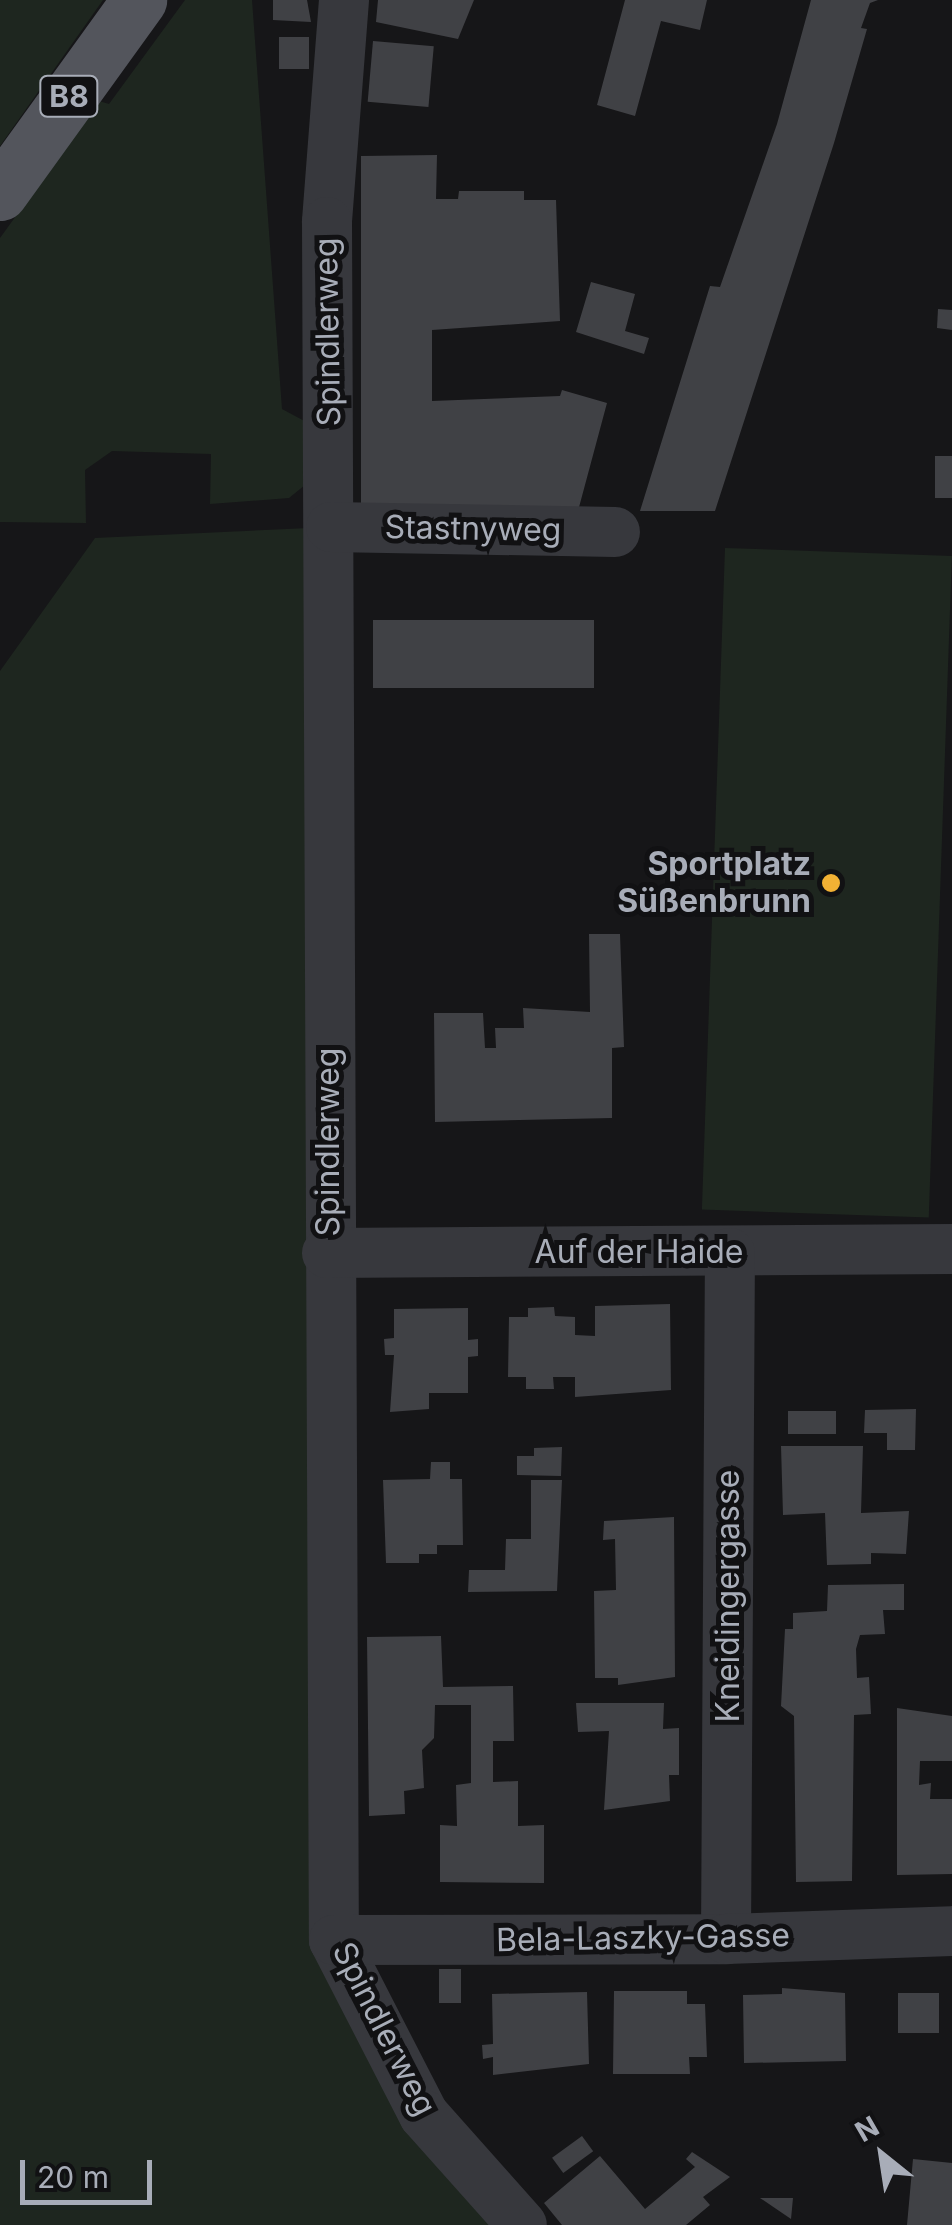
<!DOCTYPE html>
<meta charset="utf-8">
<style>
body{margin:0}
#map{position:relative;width:952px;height:2225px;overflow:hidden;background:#161618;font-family:Inter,sans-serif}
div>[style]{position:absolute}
.green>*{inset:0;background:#1e261f;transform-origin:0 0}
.building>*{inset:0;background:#404145;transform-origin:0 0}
.minor>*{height:50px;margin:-25px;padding:0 25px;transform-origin:25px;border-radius:25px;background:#37383d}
.major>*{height:55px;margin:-27.5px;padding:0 27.5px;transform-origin:27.5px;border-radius:27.5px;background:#53555c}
.dots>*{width:28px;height:28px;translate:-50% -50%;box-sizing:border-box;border:5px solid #111113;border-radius:50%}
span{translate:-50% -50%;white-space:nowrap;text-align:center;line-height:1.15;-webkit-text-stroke:10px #111113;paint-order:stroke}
.shield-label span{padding:2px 8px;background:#111113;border:2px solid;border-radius:8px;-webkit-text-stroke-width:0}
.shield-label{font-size:30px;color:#a8adb8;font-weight:700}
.street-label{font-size:32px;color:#a8adb8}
.poi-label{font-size:32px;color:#a8adb8;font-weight:700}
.right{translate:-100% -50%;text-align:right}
.north{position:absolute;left:832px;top:2105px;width:100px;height:100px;-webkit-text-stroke:8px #111113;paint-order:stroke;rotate:330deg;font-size:28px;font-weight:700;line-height:40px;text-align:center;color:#a8adb8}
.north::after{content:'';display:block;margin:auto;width:35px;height:45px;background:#a8adb8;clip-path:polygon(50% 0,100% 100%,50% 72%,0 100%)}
.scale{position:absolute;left:20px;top:2160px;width:132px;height:45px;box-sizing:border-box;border:5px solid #a8adb8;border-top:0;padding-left:12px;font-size:30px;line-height:35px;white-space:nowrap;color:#a8adb8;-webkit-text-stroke:8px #111113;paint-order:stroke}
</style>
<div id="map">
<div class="green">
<i style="clip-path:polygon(0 0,103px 0,0 146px)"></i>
<i style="clip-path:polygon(185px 0,252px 0,282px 409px,310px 424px,305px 485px,289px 498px,210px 504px,211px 454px,112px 451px,85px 470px,86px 523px,0 522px,0 238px,99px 101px,109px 104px)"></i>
<i style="clip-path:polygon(331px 527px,334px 1939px,522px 2225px,0 2225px,0 671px,95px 538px)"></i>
<i style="left:725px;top:548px;width:227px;height:662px;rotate:2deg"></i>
</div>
<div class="building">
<i style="clip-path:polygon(273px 0,307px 0,311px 22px,273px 20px)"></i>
<i style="clip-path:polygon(378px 0,474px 0,458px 39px,376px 22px)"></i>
<i style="clip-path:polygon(625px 0,707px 0,700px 30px,661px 21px,635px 116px,597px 105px)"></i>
<i style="clip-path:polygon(811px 0,878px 0,870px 3px,861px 28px,867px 29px,834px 143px,715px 511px,640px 511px,710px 286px,720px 287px,777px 124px)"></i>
<i style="left:279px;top:37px;width:30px;height:32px"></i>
<i style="left:373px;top:41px;width:61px;height:61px;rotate:5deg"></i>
<i style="clip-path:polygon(437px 155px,436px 199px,458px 199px,459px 191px,524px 191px,524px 200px,556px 200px,560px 321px,432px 330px,432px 401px,560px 396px,562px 390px,607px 403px,578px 511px,361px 508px,361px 156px)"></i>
<i style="clip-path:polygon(591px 282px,635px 294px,625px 331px,649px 338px,644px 354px,576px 332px)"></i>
<i style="clip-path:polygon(938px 309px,952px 310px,952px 330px,937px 328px)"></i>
<i style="left:935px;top:456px;width:17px;height:42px"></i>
<i style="left:373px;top:620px;width:221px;height:68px"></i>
<i style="clip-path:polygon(589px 934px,620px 934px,624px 1047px,612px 1048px,612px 1118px,435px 1122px,434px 1013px,483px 1013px,485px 1048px,496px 1048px,495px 1028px,524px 1028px,523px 1008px,590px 1012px)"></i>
<i style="clip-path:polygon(670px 1304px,671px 1390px,575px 1397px,575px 1377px,553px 1377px,554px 1389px,526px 1389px,526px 1377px,508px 1377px,509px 1317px,528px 1317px,528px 1308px,554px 1307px,555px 1316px,575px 1317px,575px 1335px,595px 1336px,595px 1306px)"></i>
<i style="clip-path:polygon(468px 1308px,468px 1340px,478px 1339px,478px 1356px,468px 1357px,468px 1393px,429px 1393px,429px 1409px,390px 1412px,394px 1355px,385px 1355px,384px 1339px,394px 1338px,394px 1309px)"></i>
<i style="clip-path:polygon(916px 1409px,915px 1450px,887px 1450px,887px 1433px,864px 1433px,865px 1410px)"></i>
<i style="left:788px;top:1411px;width:48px;height:23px"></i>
<i style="clip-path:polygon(781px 1446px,863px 1446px,861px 1513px,909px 1511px,906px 1554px,871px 1553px,871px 1564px,827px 1565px,825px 1513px,783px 1515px)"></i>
<i style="clip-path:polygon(562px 1447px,561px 1476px,517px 1475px,517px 1456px,534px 1456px,534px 1448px)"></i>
<i style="clip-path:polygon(431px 1462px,450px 1462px,450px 1479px,462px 1479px,463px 1545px,437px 1545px,437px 1554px,419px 1554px,419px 1563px,386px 1563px,383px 1480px,430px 1479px)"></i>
<i style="clip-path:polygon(531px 1480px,562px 1480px,557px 1591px,468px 1592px,469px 1570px,505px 1570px,506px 1539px,531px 1539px)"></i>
<i style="clip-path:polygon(674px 1517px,675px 1677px,618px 1685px,618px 1678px,595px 1678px,594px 1591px,616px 1590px,615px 1539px,603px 1540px,604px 1521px)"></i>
<i style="clip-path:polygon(904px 1584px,904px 1610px,883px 1610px,885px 1634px,860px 1635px,856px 1649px,857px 1678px,869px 1677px,871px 1714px,854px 1715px,852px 1881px,796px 1882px,794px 1716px,781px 1706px,785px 1629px,793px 1629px,793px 1613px,827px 1611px,828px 1585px)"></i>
<i style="clip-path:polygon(441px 1636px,443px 1687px,513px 1686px,514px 1741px,493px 1741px,493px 1782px,518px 1781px,518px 1826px,544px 1825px,544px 1883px,440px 1882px,440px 1825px,457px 1826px,456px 1785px,471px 1783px,471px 1705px,435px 1705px,434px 1738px,422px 1750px,424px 1788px,404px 1791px,405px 1814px,369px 1816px,367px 1637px)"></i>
<i style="clip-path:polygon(576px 1703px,664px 1703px,663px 1729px,679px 1728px,679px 1775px,669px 1775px,670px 1801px,604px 1810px,609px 1731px,578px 1732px)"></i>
<i style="clip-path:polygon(897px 1708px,952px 1716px,952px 1761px,920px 1761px,919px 1785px,931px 1783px,930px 1799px,952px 1799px,952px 1874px,897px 1875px)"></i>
<i style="left:439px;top:1969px;width:22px;height:34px"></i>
<i style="clip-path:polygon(782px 1988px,845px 1993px,846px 2061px,744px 2063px,743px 1995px,782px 1994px)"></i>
<i style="clip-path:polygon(614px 1991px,687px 1991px,687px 2004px,705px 2004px,707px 2057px,689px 2057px,690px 2074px,613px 2074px)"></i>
<i style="clip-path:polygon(587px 1992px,589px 2064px,493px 2075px,493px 2057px,483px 2059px,482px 2045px,493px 2044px,492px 1994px)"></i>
<i style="left:898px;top:1993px;width:41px;height:40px"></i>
<i style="left:582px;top:2136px;width:19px;height:37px;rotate:54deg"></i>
<i style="clip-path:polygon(692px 2152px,730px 2177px,703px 2197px,710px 2205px,686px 2225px,562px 2225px,544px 2203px,600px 2156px,645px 2209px,695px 2167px,686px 2159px)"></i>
<i style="clip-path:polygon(913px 2159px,952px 2163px,952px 2225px,907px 2225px)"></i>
<i style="clip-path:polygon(760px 2198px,793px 2198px,791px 2219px)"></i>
</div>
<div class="minor">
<i style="left:344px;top:0;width:223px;rotate:94.4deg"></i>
<i style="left:327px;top:222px;width:1718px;rotate:89.77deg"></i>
<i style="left:334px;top:1940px;width:197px;rotate:62.8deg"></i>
<i style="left:424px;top:2115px;width:147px;rotate:48.3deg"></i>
<i style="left:331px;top:527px;width:284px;rotate:1deg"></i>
<i style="left:327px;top:1253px;width:625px;rotate:-0.37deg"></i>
<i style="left:726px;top:1939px;width:686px;rotate:-89.67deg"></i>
<i style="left:334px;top:1940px;width:392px;rotate:-0.1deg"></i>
<i style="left:726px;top:1939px;width:226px;rotate:-2deg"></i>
</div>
<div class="major">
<i style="left:0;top:193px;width:238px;rotate:-54.2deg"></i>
</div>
<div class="dots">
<i style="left:831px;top:883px;background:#f2b134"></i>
</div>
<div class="shield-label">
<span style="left:69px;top:96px">B8</span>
</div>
<div class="street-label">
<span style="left:328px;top:332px;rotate:-91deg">Spindlerweg</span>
<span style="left:473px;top:529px;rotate:1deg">Stastnyweg</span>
<span style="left:328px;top:1142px;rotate:-90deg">Spindlerweg</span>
<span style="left:639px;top:1252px">Auf der Haide</span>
<span style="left:728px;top:1596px;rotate:-90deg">Kneidingergasse</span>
<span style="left:643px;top:1938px;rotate:-1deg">Bela-Laszky-Gasse</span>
<span style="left:384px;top:2029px;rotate:63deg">Spindlerweg</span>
</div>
<div class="poi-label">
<span class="right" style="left:811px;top:883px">Sportplatz<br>Süßenbrunn</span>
</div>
<div class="north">N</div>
<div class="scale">20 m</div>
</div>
